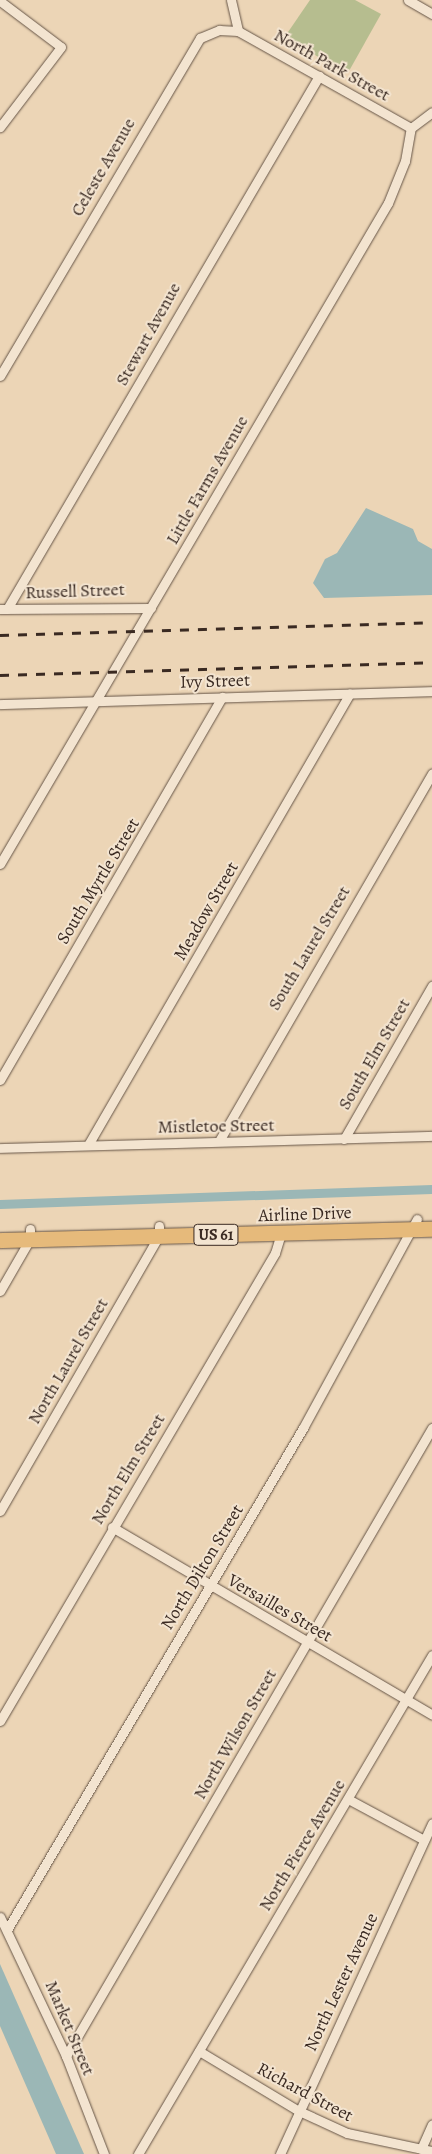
<!DOCTYPE html>
<style>
body{margin:0}
#map{position:relative;width:432px;height:2154px;overflow:hidden;background:#ecd5b6;font-family:Alegreya,serif}
div>[style]{position:absolute}
.green>*{inset:0;background:#b6bd8f}
.water>*{inset:0;background:#9bb7b6}
.canal>*{height:9px;margin:-4.5px;padding:0 4.5px;transform-origin:4.5px;border-radius:4.5px;background:#9bb7b6}
.roads{filter:drop-shadow(0 0 1px #665547) drop-shadow(0 0 1px #665547)}
.street>*{height:9px;margin:-4.5px;padding:0 4.5px;transform-origin:4.5px;border-radius:4.5px;background:#f3e4d0}
.highway>*{height:15px;margin:-7.5px;padding:0 7.5px;transform-origin:7.5px;border-radius:7.5px;background:#e6ba7b}
.rail>*{height:2.5px;margin-top:-1.25px;transform-origin:0;background:repeating-linear-gradient(90deg,#3a2a22 0 9px,transparent 0 18px)}
span{translate:-50% -50%;white-space:nowrap;text-align:center;line-height:1.15;-webkit-text-stroke:4px #f3e4d0;paint-order:stroke}
.shield-label span{padding:1px 4px;background:#f3e4d0;border:1px solid;border-radius:4px;-webkit-text-stroke-width:0}
.shield-label{font-size:16px;color:#3a2a22;font-weight:700}
.street-label{font-size:18px;color:#3a2a22}
</style>
<div id="map">
<div class="green">
<i style="clip-path:polygon(310px 0,355px 0,381px 14px,349px 71px,340px 72px,286px 35px)"></i>
</div>
<div class="water">
<i style="clip-path:polygon(366px 508px,413px 529px,418px 541px,432px 549px,432px 595px,324px 598px,313px 583px,325px 559px,337px 553px)"></i>
<i style="clip-path:polygon(0 1964px,84px 2154px,56px 2154px,0 2026px)"></i>
</div>
<div class="canal">
<i style="left:0;top:1204px;width:432px;rotate:-2deg"></i>
</div>
<div class="roads">
<div class="street">
<i style="left:231px;top:0;width:32px;rotate:77deg"></i>
<i style="left:408px;top:0;width:28px;rotate:30deg"></i>
<i style="left:0;top:1px;width:76px;rotate:37deg"></i>
<i style="left:61px;top:47px;width:101px;rotate:127.3deg"></i>
<i style="left:0;top:376px;width:393px;rotate:-59.4deg"></i>
<i style="left:200px;top:38px;width:21px;rotate:-23deg"></i>
<i style="left:219px;top:30px;width:19px;rotate:3deg"></i>
<i style="left:238px;top:31px;width:198px;rotate:29.3deg"></i>
<i style="left:0;top:609px;width:151px;rotate:-0.4deg"></i>
<i style="left:7px;top:609px;width:618px;rotate:-59.66deg"></i>
<i style="left:0;top:704px;width:432px;rotate:-1.7deg"></i>
<i style="left:0;top:864px;width:766px;rotate:-59.59deg"></i>
<i style="left:388px;top:203px;width:45px;rotate:-68deg"></i>
<i style="left:405px;top:161px;width:34px;rotate:-80deg"></i>
<i style="left:411px;top:128px;width:26px;rotate:-37deg"></i>
<i style="left:0;top:1080px;width:443px;rotate:-59.9deg"></i>
<i style="left:344px;top:1139px;width:177px;rotate:-60.1deg"></i>
<i style="left:219px;top:1141px;width:425px;rotate:-59.9deg"></i>
<i style="left:88px;top:1145px;width:522px;rotate:-59.9deg"></i>
<i style="left:0;top:1148px;width:432px;rotate:-1.6deg"></i>
<i style="left:0;top:1291px;width:60px;rotate:-60deg"></i>
<i style="left:30px;top:1239px;width:10px;rotate:-90deg"></i>
<i style="left:0;top:1511px;width:318px;rotate:-60deg"></i>
<i style="left:159px;top:1236px;width:10px;rotate:-90deg"></i>
<i style="left:112px;top:1527px;width:371px;rotate:30.4deg"></i>
<i style="left:0;top:1721px;width:543px;rotate:-59.56deg"></i>
<i style="left:275px;top:1253px;width:21px;rotate:-73deg"></i>
<i style="left:348px;top:1799px;width:86px;rotate:28.3deg"></i>
<i style="left:0;top:1917px;width:154px;rotate:64.6deg"></i>
<i style="left:66px;top:2056px;width:105px;rotate:68.8deg"></i>
<i style="left:8px;top:1928px;width:581px;rotate:-59.46deg"></i>
<i style="left:303px;top:1428px;width:238px;rotate:-61.4deg"></i>
<i style="left:199px;top:2051px;width:117px;rotate:31deg"></i>
<i style="left:299px;top:2111px;width:53px;rotate:24.6deg"></i>
<i style="left:347px;top:2133px;width:87px;rotate:12deg"></i>
<i style="left:66px;top:2056px;width:727px;rotate:-59.77deg"></i>
<i style="left:421px;top:2149px;width:27px;rotate:-66deg"></i>
<i style="left:138px;top:2154px;width:579px;rotate:-59.49deg"></i>
<i style="left:280px;top:2154px;width:364px;rotate:-65.3deg"></i>
</div>
<div class="highway">
<i style="left:0;top:1240px;width:432px;rotate:-1.5deg"></i>
</div>
</div>
<div class="rail">
<i style="left:0;top:635px;width:432px;rotate:-1.7deg"></i>
<i style="left:0;top:675px;width:432px;rotate:-1.7deg"></i>
</div>
<div class="shield-label">
<span style="left:216px;top:1235px">US 61</span>
</div>
<div class="street-label">
<span style="left:332px;top:65px;rotate:29deg">North Park Street</span>
<span style="left:103px;top:167px;rotate:-60deg">Celeste Avenue</span>
<span style="left:148px;top:334px;rotate:-61deg">Stewart Avenue</span>
<span style="left:207px;top:480px;rotate:-60deg">Little Farms Avenue</span>
<span style="left:75px;top:591px;rotate:-2deg">Russell Street</span>
<span style="left:215px;top:681px;rotate:-2deg">Ivy Street</span>
<span style="left:98px;top:881px;rotate:-59deg">South Myrtle Street</span>
<span style="left:206px;top:911px;rotate:-60deg">Meadow Street</span>
<span style="left:309px;top:948px;rotate:-59deg">South Laurel Street</span>
<span style="left:374px;top:1054px;rotate:-60deg">South Elm Street</span>
<span style="left:216px;top:1126px;rotate:-1deg">Mistletoe Street</span>
<span style="left:305px;top:1214px;rotate:-2deg">Airline Drive</span>
<span style="left:68px;top:1361px;rotate:-60deg">North Laurel Street</span>
<span style="left:128px;top:1469px;rotate:-59deg">North Elm Street</span>
<span style="left:202px;top:1567px;rotate:-59deg">North Dilton Street</span>
<span style="left:280px;top:1608px;rotate:30deg">Versailles Street</span>
<span style="left:235px;top:1734px;rotate:-60deg">North Wilson Street</span>
<span style="left:302px;top:1845px;rotate:-59deg">North Pierce Avenue</span>
<span style="left:341px;top:1982px;rotate:-65deg">North Lester Avenue</span>
<span style="left:70px;top:2028px;rotate:67deg">Market Street</span>
<span style="left:305px;top:2092px;rotate:28deg">Richard Street</span>
</div>
</div>
